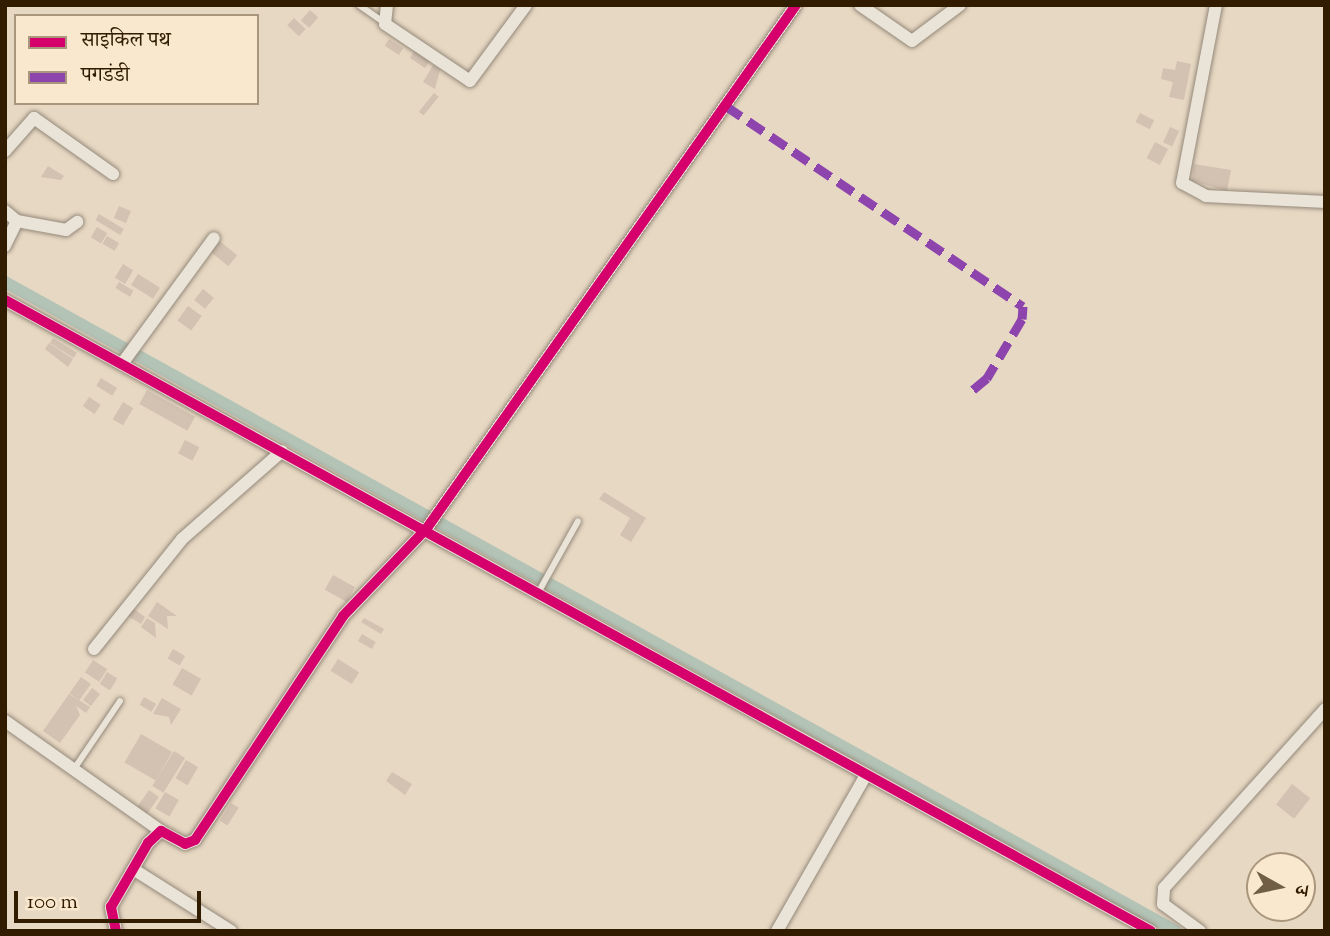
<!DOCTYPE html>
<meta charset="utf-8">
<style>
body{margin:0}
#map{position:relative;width:1330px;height:936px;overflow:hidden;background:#e7d8c3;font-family:"Sorts Mill Goudy","Noto Serif Devanagari",serif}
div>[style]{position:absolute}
.canal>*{height:12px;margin:-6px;padding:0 6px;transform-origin:6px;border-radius:6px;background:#b3c3b6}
.building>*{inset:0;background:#d3c1b1;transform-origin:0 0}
.roads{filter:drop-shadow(0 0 2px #94897a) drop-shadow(0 0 2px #94897a)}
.lane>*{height:6px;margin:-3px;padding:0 3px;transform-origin:3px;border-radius:3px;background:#eae3d8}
.street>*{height:12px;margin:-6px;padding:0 6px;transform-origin:6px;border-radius:6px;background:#eae3d8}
.quiet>*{height:9px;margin-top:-4.5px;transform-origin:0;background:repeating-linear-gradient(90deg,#8e44ad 0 18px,transparent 0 27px)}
.cycleway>*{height:10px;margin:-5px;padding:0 5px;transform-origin:5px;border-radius:5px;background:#d6006c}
span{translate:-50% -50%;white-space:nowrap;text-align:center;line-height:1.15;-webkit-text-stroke:5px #f9e7ce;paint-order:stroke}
.frame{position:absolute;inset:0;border:7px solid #311c00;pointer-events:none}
.legend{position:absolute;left:14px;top:14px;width:245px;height:91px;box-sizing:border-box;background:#f9e7ce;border:2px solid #a9967c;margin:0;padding:9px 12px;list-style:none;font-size:21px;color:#311c00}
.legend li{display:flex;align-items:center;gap:14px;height:35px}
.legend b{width:35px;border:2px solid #a9967c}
.north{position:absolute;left:1246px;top:852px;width:70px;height:70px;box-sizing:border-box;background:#f9e7ce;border:2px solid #a9967c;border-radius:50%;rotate:99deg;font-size:19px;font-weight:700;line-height:28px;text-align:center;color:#311c00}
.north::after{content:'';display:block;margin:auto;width:24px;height:32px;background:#715e44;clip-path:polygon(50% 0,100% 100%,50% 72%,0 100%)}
.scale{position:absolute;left:14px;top:891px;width:187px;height:32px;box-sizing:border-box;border:4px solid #311c00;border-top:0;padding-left:9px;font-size:21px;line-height:24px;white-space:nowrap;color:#311c00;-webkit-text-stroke:5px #f9e7ce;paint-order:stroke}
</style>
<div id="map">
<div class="canal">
<i style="left:5px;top:282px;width:1339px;rotate:29deg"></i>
</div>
<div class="building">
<i style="left:310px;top:10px;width:11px;height:14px;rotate:41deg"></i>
<i style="left:294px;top:18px;width:16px;height:10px;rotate:43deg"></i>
<i style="left:389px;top:39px;width:17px;height:8px;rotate:33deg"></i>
<i style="clip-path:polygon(415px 50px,431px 59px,425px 68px,410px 58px)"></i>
<i style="clip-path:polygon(1177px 61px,1191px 64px,1184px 100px,1169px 97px,1173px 82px,1161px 79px,1163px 68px,1175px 70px)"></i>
<i style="clip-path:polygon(433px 65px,440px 70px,435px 89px,423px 82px)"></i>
<i style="left:434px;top:93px;width:6px;height:24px;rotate:39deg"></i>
<i style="left:1140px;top:113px;width:16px;height:10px;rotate:27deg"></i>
<i style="left:1170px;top:127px;width:10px;height:17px;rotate:24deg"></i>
<i style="left:1155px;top:142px;width:15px;height:18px;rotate:28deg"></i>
<i style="clip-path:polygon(1194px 164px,1231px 170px,1227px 191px,1192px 181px)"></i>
<i style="clip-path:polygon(48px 166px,64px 176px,61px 180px,41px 177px)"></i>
<i style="left:119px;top:206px;width:13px;height:13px;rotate:23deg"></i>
<i style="left:99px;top:214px;width:29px;height:7px;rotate:31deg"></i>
<i style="left:97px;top:227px;width:12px;height:12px;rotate:31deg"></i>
<i style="left:107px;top:236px;width:14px;height:9px;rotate:30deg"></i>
<i style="left:217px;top:239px;width:26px;height:14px;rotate:39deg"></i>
<i style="left:123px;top:264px;width:12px;height:16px;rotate:31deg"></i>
<i style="left:138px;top:274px;width:26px;height:13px;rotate:32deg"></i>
<i style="left:119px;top:282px;width:17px;height:7px;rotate:31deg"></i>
<i style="left:203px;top:289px;width:14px;height:14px;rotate:39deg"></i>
<i style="left:188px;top:306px;width:17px;height:18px;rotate:36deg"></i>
<i style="left:53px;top:338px;width:28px;height:6px;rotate:32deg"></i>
<i style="clip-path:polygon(49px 343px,73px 359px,68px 367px,45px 349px)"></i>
<i style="left:101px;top:378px;width:19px;height:9px;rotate:32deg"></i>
<i style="left:147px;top:390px;width:55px;height:16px;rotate:29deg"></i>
<i style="left:89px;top:397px;width:14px;height:11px;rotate:34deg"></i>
<i style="left:123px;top:402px;width:12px;height:20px;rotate:31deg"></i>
<i style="left:185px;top:440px;width:16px;height:15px;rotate:27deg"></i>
<i style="clip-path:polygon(604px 492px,646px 518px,631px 542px,620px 535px,630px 518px,599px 499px)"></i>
<i style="left:333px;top:575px;width:25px;height:17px;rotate:29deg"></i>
<i style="clip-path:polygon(157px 602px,177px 616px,167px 616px,168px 629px,148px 616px)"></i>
<i style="clip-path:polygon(131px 607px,145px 617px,141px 624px,126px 615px)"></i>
<i style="clip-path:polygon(147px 618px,155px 623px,156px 638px,141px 627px)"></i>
<i style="clip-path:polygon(364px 618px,384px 629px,381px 634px,361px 622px)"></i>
<i style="left:362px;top:634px;width:16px;height:8px;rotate:30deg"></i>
<i style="left:173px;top:649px;width:14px;height:11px;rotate:30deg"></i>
<i style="left:338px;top:659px;width:25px;height:14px;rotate:32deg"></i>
<i style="left:93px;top:660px;width:17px;height:15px;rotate:33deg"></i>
<i style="left:182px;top:668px;width:22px;height:19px;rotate:30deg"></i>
<i style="left:107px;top:672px;width:12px;height:14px;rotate:31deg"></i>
<i style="left:81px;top:677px;width:12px;height:20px;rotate:35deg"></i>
<i style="left:92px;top:688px;width:10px;height:15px;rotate:37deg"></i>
<i style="clip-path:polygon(69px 694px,90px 707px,86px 713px,76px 706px,80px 715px,60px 743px,43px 731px)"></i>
<i style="left:144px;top:697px;width:14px;height:9px;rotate:30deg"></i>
<i style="clip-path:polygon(162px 698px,181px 709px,171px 725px,169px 717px,153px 714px)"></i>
<i style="left:141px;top:734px;width:36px;height:33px;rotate:30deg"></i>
<i style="left:174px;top:751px;width:13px;height:41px;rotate:32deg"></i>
<i style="left:186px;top:760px;width:14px;height:21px;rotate:30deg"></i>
<i style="clip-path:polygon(392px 772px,412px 784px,405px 795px,386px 781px)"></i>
<i style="left:1292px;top:784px;width:23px;height:26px;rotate:38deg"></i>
<i style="left:149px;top:790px;width:12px;height:22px;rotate:35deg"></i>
<i style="left:165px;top:792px;width:16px;height:19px;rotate:30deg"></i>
<i style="left:231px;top:803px;width:9px;height:21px;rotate:32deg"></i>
</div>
<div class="roads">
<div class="lane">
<i style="left:359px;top:5px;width:28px;rotate:35deg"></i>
<i style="left:538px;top:593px;width:82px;rotate:-60.9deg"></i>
<i style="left:74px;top:769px;width:82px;rotate:-55.9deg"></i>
</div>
<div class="street">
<i style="left:387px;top:5px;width:19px;rotate:96deg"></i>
<i style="left:385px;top:24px;width:102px;rotate:33.8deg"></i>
<i style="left:470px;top:81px;width:94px;rotate:-53.6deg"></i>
<i style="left:860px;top:5px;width:63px;rotate:34.7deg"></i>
<i style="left:912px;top:41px;width:60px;rotate:-36.9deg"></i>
<i style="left:1216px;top:5px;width:181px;rotate:100.8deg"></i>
<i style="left:1182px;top:183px;width:27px;rotate:28deg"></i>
<i style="left:1206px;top:196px;width:119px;rotate:2.9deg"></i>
<i style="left:5px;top:151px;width:44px;rotate:-48.7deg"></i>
<i style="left:34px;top:118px;width:97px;rotate:35.3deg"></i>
<i style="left:5px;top:211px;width:16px;rotate:40deg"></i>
<i style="left:17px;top:221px;width:28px;rotate:116deg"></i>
<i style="left:17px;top:221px;width:50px;rotate:10.4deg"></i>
<i style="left:66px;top:230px;width:14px;rotate:-36deg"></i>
<i style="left:5px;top:300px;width:1308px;rotate:28.84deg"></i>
<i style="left:124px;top:361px;width:152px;rotate:-53.8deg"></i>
<i style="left:94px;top:649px;width:141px;rotate:-51.3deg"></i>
<i style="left:182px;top:539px;width:133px;rotate:-41.3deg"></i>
<i style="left:5px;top:721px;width:191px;rotate:35.2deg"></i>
<i style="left:133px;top:869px;width:116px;rotate:32.3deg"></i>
<i style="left:116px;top:931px;width:25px;rotate:-102deg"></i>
<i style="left:111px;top:907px;width:74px;rotate:-60deg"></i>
<i style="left:148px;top:843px;width:18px;rotate:-43deg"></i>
<i style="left:161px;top:831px;width:27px;rotate:28deg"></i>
<i style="left:185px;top:844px;width:11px;rotate:-22deg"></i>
<i style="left:195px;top:840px;width:268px;rotate:-56.5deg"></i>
<i style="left:343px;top:616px;width:122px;rotate:-46.3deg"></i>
<i style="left:427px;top:528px;width:640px;rotate:-54.8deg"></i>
<i style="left:777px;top:931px;width:180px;rotate:-60.3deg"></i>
<i style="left:1200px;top:931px;width:46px;rotate:-143.9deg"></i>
<i style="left:1163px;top:904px;width:16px;rotate:-86deg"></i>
<i style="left:1164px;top:888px;width:241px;rotate:-48deg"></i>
</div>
</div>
<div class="quiet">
<i style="left:726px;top:106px;width:358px;rotate:34deg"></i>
<i style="left:1023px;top:306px;width:13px;rotate:94deg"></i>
<i style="left:1022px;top:319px;width:69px;rotate:120.7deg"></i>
<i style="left:987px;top:378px;width:25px;rotate:140deg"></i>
</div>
<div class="cycleway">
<i style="left:5px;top:300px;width:1308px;rotate:28.84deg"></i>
<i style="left:116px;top:931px;width:25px;rotate:-102deg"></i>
<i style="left:111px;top:907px;width:74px;rotate:-60deg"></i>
<i style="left:148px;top:843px;width:18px;rotate:-43deg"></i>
<i style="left:161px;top:831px;width:27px;rotate:28deg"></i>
<i style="left:185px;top:844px;width:11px;rotate:-22deg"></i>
<i style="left:195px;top:840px;width:268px;rotate:-56.5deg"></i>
<i style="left:343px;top:616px;width:122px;rotate:-46.3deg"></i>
<i style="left:427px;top:528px;width:640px;rotate:-54.8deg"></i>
</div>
<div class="frame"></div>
<ul class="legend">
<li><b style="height:9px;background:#d6006c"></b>साइकिल पथ</li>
<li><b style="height:9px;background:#8e44ad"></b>पगडंडी</li>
</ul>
<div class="north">उ</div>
<div class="scale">100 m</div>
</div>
